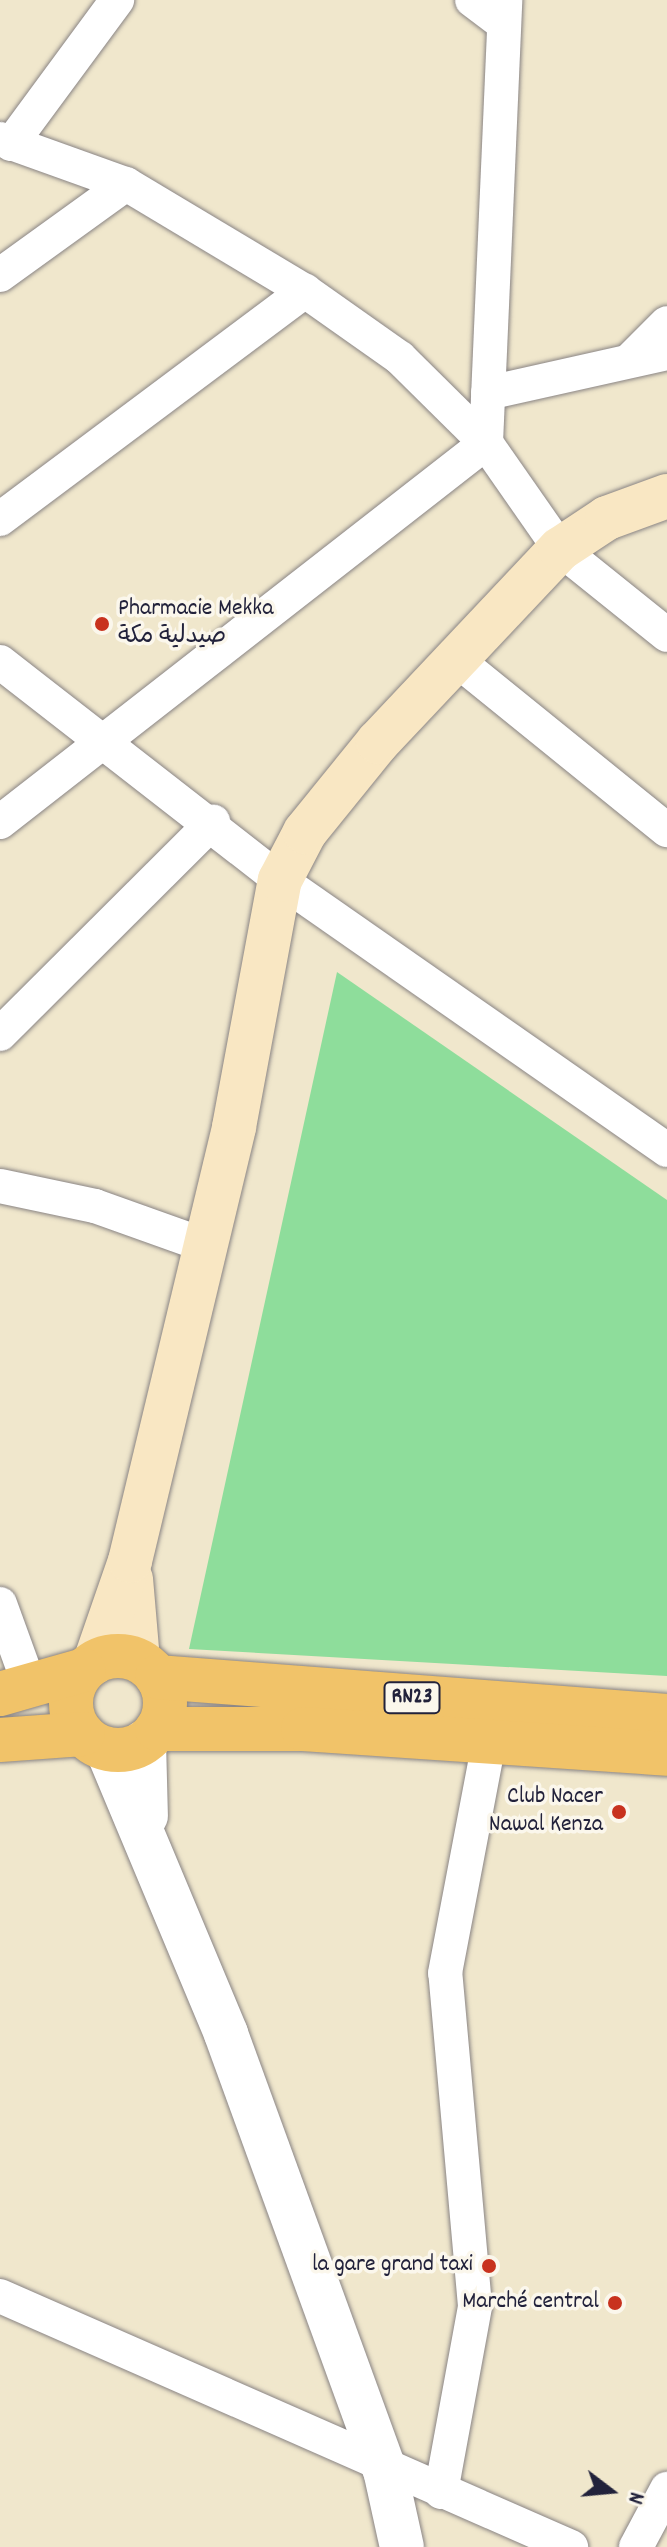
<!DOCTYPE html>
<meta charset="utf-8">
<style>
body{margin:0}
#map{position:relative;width:667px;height:2547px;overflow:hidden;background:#f0e7cc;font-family:Dekko,"Playpen Sans Arabic",sans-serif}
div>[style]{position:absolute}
.green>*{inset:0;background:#8edd9b}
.roads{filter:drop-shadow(0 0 2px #898484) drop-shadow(0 0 2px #898484)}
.minor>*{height:34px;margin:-17px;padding:0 17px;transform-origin:17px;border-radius:17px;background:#fff}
.tertiary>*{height:44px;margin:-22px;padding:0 22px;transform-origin:22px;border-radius:22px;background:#fff}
.secondary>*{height:44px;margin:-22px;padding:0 22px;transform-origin:22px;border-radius:22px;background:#f9e7c3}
.primary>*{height:44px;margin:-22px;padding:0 22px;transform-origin:22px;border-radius:22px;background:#f1c369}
.primary>.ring{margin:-22px;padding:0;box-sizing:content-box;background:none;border:44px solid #f1c369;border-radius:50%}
.dots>*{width:22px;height:22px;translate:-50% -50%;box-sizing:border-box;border:4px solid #fbf7ec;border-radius:50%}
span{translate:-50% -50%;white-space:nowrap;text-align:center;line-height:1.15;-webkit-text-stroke:7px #fbf7ec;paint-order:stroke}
.shield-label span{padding:2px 6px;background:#fbf7ec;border:2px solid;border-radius:6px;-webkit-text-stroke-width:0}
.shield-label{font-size:22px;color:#22223b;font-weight:700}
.poi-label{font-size:24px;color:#22223b}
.left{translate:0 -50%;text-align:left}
.right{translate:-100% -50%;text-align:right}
.north{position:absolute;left:571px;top:2451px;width:80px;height:80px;-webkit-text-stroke:6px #fbf7ec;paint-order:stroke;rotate:106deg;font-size:22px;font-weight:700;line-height:32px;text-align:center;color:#22223b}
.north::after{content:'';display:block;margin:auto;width:28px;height:36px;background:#22223b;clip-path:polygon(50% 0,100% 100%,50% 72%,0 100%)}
</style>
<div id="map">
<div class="green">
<i style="clip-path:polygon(337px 972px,667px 1200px,667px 1676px,189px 1649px)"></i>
</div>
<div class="roads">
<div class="minor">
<i style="left:472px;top:0;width:39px;rotate:37deg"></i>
<i style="left:0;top:139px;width:134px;rotate:19.7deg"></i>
<i style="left:126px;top:184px;width:209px;rotate:30.9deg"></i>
<i style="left:305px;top:291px;width:116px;rotate:35.2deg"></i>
<i style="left:400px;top:358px;width:121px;rotate:44.7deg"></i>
<i style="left:486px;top:443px;width:129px;rotate:55.1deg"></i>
<i style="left:560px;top:549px;width:137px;rotate:38.8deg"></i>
<i style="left:11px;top:144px;width:179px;rotate:-53.6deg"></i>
<i style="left:0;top:275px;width:155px;rotate:-35.8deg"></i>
<i style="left:632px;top:358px;width:49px;rotate:-45deg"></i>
<i style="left:488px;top:393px;width:183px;rotate:-12.6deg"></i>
<i style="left:0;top:519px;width:381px;rotate:-36.8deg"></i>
<i style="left:458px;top:661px;width:269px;rotate:39deg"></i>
<i style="left:0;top:662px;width:355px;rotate:37.9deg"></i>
<i style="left:280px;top:880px;width:472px;rotate:34.9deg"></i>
<i style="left:0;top:822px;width:616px;rotate:-37.95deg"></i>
<i style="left:486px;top:443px;width:443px;rotate:-87.5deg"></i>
<i style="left:0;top:1034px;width:301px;rotate:-44.9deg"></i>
<i style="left:0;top:1186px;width:97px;rotate:11.9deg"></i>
<i style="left:95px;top:1206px;width:116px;rotate:19.7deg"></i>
<i style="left:0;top:1604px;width:85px;rotate:70.1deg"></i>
<i style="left:0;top:2296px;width:624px;rotate:23.73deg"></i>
<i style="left:441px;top:2492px;width:189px;rotate:-79.6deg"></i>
<i style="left:475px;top:2306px;width:334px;rotate:-95.1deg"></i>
<i style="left:445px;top:1973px;width:234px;rotate:-79.2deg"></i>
<i style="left:636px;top:2547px;width:66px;rotate:-61.9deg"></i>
</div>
<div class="tertiary">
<i style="left:144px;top:1742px;width:74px;rotate:88.5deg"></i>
<i style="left:107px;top:1749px;width:309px;rotate:67.3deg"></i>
<i style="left:226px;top:2034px;width:464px;rotate:70deg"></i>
<i style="left:385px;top:2470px;width:79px;rotate:77.6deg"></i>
</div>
<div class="secondary">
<i style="left:131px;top:1579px;width:81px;rotate:85.1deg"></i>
<i style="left:95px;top:1662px;width:107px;rotate:-70.9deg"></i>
<i style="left:130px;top:1561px;width:446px;rotate:-76.5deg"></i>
<i style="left:234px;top:1127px;width:251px;rotate:-79.5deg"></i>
<i style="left:280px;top:880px;width:54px;rotate:-62.5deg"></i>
<i style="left:305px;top:832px;width:116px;rotate:-51deg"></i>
<i style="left:378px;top:742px;width:265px;rotate:-46.7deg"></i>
<i style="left:560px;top:549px;width:56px;rotate:-33.4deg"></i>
<i style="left:607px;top:518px;width:64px;rotate:-20.1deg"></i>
</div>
<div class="primary">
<i class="ring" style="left:71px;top:1656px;width:50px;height:50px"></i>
<i style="left:157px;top:1677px;width:511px;rotate:4.37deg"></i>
<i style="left:0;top:1694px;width:87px;rotate:-15.9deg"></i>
<i style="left:157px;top:1729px;width:146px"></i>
<i style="left:303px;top:1729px;width:365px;rotate:3.9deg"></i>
<i style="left:0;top:1740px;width:83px;rotate:-4.1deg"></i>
</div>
</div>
<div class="dots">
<i style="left:102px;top:624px;background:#c8321e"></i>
<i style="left:619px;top:1812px;background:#c8321e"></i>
<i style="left:489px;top:2266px;background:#c8321e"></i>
<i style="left:615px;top:2303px;background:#c8321e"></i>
</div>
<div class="shield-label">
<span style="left:412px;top:1698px">RN23</span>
</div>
<div class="poi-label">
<span class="left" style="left:118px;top:624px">Pharmacie Mekka<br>صيدلية مكة</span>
<span class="right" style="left:603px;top:1812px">Club Nacer<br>Nawal Kenza</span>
<span class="right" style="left:473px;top:2266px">la gare grand taxi</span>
<span class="right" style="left:599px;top:2303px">Marché central</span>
</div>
<div class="north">N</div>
</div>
